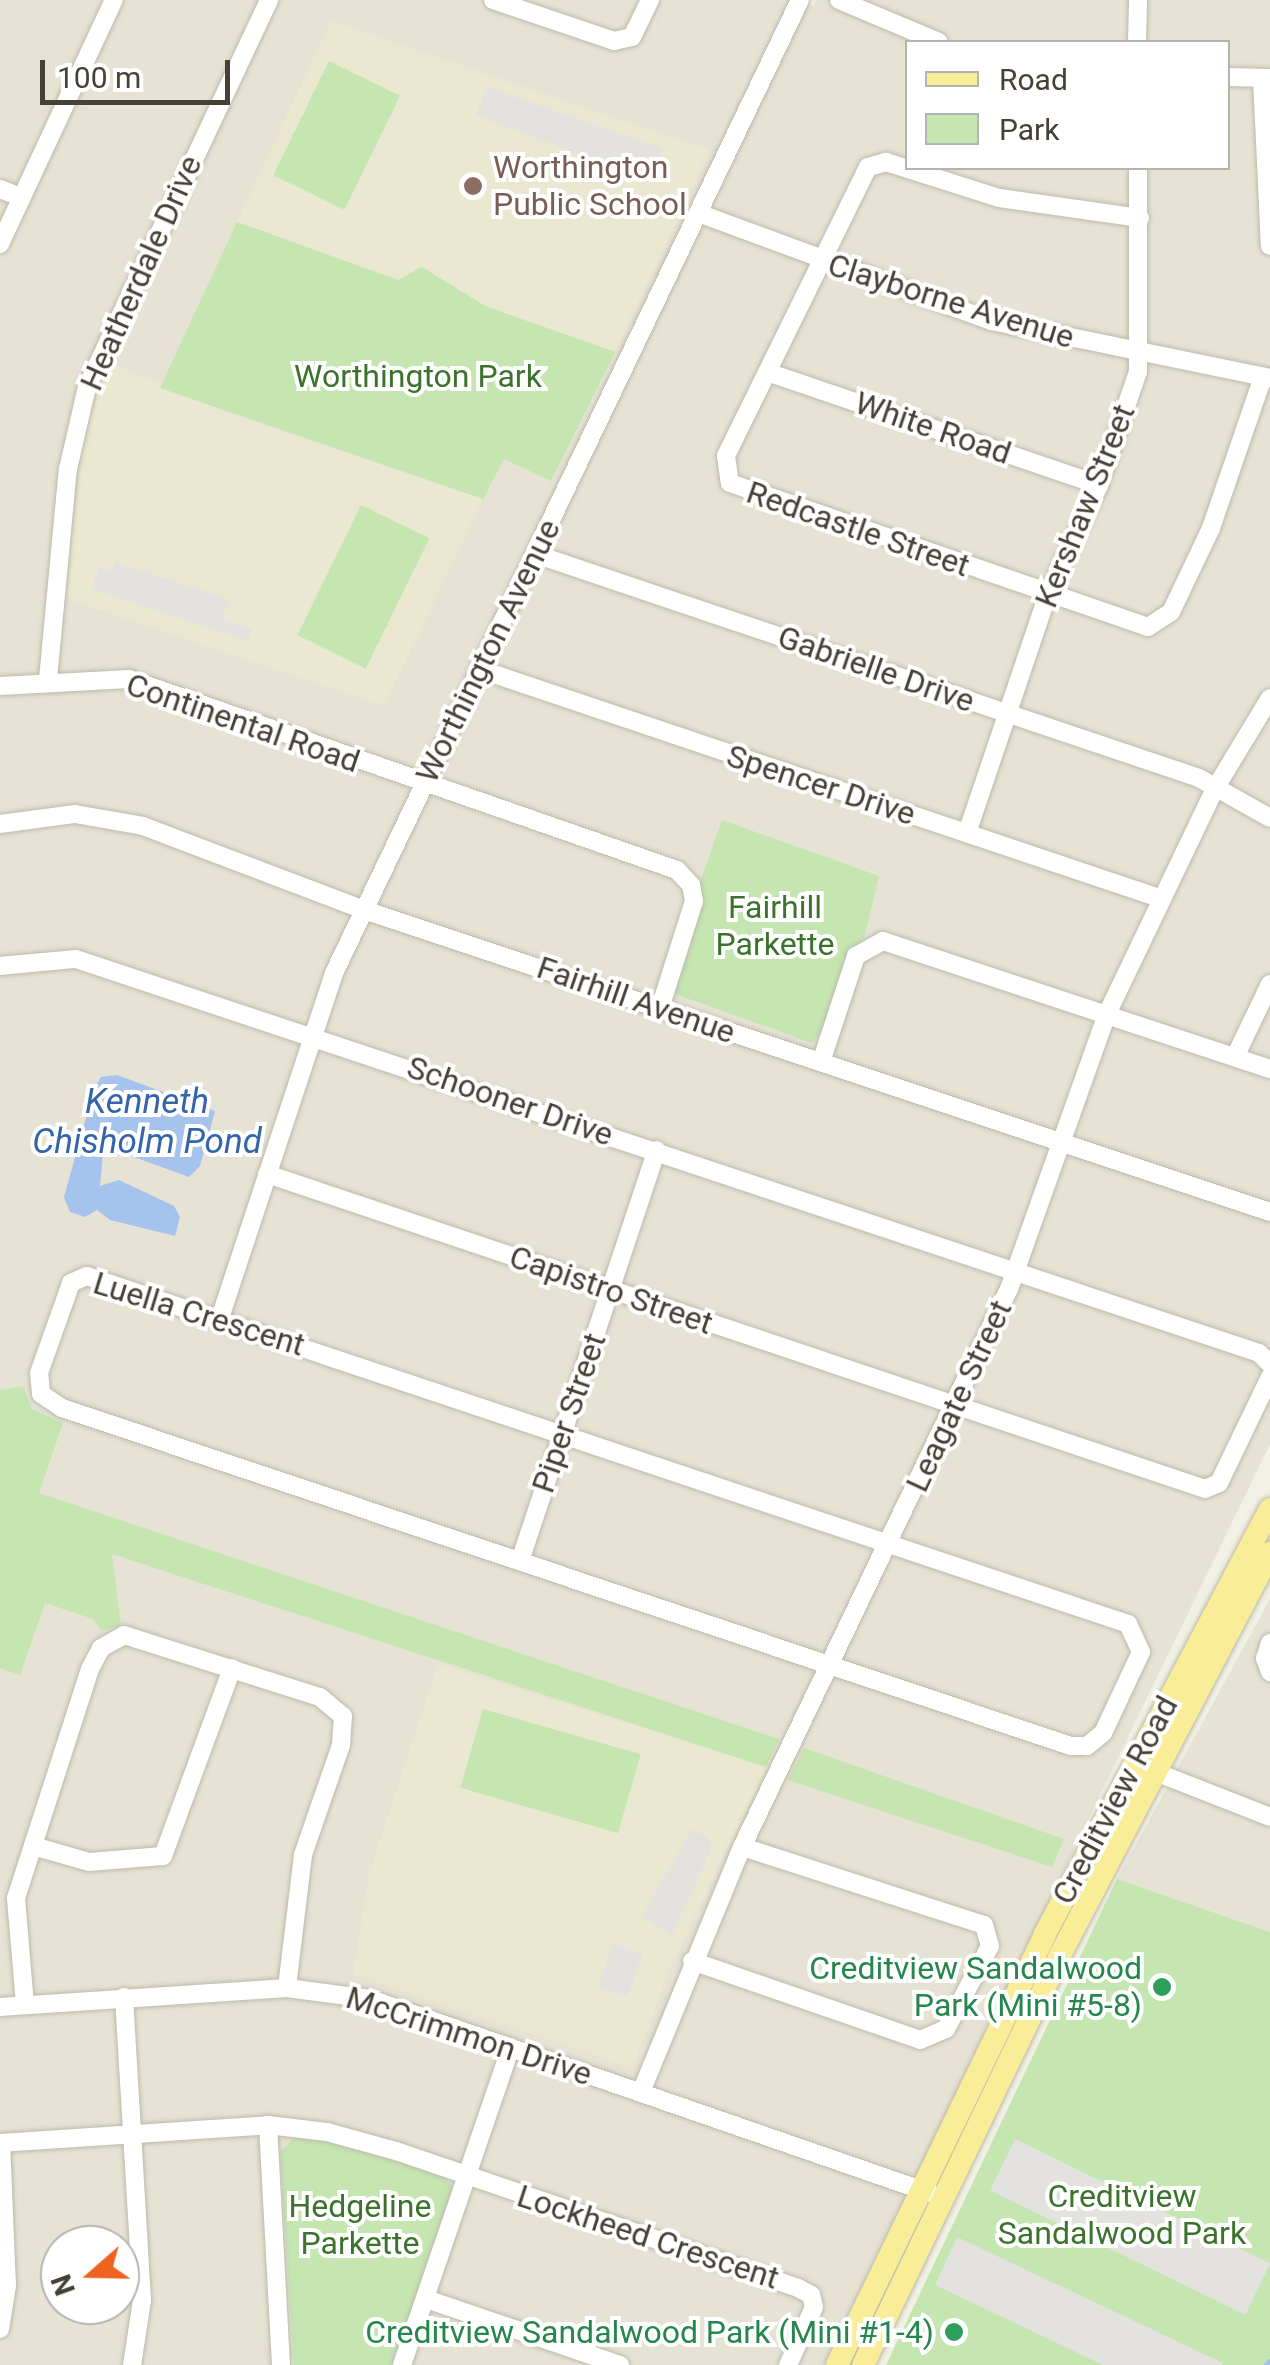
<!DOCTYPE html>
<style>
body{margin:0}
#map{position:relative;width:1270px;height:2365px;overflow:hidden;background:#f2f1e6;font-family:Roboto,sans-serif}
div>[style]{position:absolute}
.residential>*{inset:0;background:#e6e3d5}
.education>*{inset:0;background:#ebe8d1}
.green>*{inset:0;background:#c5e5b1;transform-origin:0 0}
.parking>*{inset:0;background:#e3e2de;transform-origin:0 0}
.water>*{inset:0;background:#a5c3ec}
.stream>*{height:4px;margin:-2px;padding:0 2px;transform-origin:2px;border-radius:2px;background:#a5c3ec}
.roads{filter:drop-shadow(0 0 2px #bdbaa9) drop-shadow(0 0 2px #bdbaa9)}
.minor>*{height:18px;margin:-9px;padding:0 9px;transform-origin:9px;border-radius:9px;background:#fff}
.major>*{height:22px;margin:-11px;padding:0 11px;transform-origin:11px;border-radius:11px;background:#f9ed98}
.dots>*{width:28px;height:28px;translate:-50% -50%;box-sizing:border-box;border:5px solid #fff;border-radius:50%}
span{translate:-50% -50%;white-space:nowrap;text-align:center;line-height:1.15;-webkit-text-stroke:8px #fff;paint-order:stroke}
.education-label{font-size:32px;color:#785e54}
.left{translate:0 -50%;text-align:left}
.street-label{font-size:32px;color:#454136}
.park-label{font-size:32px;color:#3b732c}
.leisure-label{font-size:32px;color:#27864d}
.right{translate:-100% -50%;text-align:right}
.water-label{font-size:35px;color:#3465ab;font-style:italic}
.legend{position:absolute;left:905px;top:40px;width:325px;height:130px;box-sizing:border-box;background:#fff;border:2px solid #b5b3af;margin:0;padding:12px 18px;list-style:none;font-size:30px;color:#454136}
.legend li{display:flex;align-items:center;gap:20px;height:50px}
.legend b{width:50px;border:2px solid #b5b3af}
.north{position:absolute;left:40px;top:2225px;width:100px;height:100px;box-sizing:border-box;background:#fff;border:2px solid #b5b3af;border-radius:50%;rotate:250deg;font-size:28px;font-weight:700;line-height:40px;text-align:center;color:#454136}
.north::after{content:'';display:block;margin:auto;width:35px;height:45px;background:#ef6220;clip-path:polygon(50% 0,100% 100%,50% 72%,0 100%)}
.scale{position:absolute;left:40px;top:60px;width:190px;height:45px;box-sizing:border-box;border:5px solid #454136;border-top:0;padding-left:12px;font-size:30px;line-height:35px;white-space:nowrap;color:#454136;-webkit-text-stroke:8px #fff;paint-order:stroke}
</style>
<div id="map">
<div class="residential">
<i style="clip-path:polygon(evenodd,0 0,800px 0,813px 6px,816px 0,1270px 0,1270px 1444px,824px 2365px,0 2365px,0 0,908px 42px,1228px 42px,1228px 168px,908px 168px,908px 42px,0 0,60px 2245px,120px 2245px,120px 2305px,60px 2305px,60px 2245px)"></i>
<i style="clip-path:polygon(1270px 1599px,1270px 1932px,1117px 1879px)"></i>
</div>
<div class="education">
<i style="clip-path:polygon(331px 21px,710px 150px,615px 352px,485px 306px,423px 267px,398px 280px,237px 222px)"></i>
<i style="clip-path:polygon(109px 362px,225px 412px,483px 499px,384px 706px,65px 598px,84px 440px)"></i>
<i style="clip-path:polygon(438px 1664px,766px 1767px,668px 1973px,633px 2068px,353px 1974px,369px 1874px)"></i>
</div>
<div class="green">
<i style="left:329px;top:61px;width:79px;height:127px;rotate:26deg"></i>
<i style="clip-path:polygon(237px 222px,398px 280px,422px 267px,485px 306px,615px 352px,551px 481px,504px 459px,483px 499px,160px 388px)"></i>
<i style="left:361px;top:505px;width:76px;height:145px;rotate:26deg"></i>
<i style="clip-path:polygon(722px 820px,879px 876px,864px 938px,847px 958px,823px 1030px,812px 1043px,675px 994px,699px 885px)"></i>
<i style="clip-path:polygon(23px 1386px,32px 1409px,63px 1423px,39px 1493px,779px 1739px,766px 1767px,112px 1554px,121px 1625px,101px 1631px,93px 1619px,45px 1603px,20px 1675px,0 1668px,0 1390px)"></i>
<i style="left:483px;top:1709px;width:164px;height:82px;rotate:16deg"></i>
<i style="clip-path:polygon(804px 1748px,1064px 1839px,1052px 1867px,788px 1780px)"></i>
<i style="clip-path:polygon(1117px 1879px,1270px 1932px,1270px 2365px,886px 2365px)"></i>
<i style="clip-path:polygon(297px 2135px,349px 2142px,443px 2175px,454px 2189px,392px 2365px,294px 2365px,280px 2152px)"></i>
</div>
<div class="parking">
<i style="clip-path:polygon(487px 87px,662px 148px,657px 164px,637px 158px,632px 175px,476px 115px)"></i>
<i style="clip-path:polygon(115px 562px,229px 599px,222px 619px,252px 630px,248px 641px,92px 589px,99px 567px,112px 572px)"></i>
<i style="clip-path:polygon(692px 1829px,709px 1838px,712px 1848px,672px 1934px,642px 1917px)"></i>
<i style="left:613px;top:1944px;width:31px;height:46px;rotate:19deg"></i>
<i style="left:1015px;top:2139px;width:284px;height:57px;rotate:26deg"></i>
<i style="clip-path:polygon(957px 2237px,1223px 2363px,1222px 2365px,1103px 2365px,935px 2285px)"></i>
</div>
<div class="water">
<i style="clip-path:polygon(117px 1075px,215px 1111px,200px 1166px,189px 1177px,112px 1149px,103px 1153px,100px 1186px,119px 1180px,174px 1206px,180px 1217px,175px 1236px,110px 1220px,97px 1210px,85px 1217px,70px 1212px,64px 1197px,94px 1089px,101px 1077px)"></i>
</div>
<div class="stream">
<i style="left:1266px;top:2365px;width:6px;rotate:-45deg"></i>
</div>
<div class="roads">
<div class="minor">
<i style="left:493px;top:0;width:128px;rotate:18.7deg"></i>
<i style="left:614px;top:41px;width:18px;rotate:-13deg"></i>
<i style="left:632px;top:37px;width:41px;rotate:-64.1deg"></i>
<i style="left:839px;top:0;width:108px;rotate:22.8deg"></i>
<i style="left:1137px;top:42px;width:42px;rotate:-88.6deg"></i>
<i style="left:1228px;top:77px;width:42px;rotate:1.4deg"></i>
<i style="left:1262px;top:78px;width:168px;rotate:87.3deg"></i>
<i style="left:0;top:189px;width:22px;rotate:21deg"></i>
<i style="left:698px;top:213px;width:313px;rotate:20.2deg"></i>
<i style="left:992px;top:321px;width:284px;rotate:11.6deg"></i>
<i style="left:1140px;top:218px;width:142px;rotate:-171.9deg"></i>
<i style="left:999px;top:198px;width:119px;rotate:-162.3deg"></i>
<i style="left:886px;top:162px;width:19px;rotate:164deg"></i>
<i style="left:868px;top:167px;width:322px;rotate:116.2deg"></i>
<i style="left:726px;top:456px;width:27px;rotate:82deg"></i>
<i style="left:730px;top:483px;width:442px;rotate:19deg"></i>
<i style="left:1148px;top:627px;width:27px;rotate:-33deg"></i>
<i style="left:1171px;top:612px;width:93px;rotate:-64.5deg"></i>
<i style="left:1211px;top:528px;width:160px;rotate:-71deg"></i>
<i style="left:0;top:244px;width:269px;rotate:-65deg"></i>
<i style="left:767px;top:372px;width:351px;rotate:18.8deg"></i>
<i style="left:535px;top:554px;width:701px;rotate:18.64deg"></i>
<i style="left:1199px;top:778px;width:81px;rotate:29.4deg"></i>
<i style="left:479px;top:669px;width:721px;rotate:18.61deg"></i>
<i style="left:48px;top:679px;width:211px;rotate:-84.6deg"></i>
<i style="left:68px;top:469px;width:84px;rotate:-77deg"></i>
<i style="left:87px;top:387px;width:428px;rotate:-64.8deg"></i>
<i style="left:0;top:686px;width:129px;rotate:-3.1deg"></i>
<i style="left:129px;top:679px;width:580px;rotate:19.22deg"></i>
<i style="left:677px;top:870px;width:21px;rotate:47deg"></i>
<i style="left:691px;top:885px;width:16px;rotate:79deg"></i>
<i style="left:694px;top:901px;width:112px;rotate:107.6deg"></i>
<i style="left:0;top:824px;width:76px;rotate:-7.6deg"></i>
<i style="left:75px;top:814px;width:69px;rotate:10deg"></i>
<i style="left:143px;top:826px;width:236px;rotate:20.8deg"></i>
<i style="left:364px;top:910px;width:955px;rotate:18.43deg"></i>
<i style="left:967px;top:833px;width:252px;rotate:-71.3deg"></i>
<i style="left:1048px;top:594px;width:120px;rotate:-64.9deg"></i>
<i style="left:1099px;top:485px;width:120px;rotate:-71deg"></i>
<i style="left:1138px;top:372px;width:204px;rotate:-90deg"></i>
<i style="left:0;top:966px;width:76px;rotate:-5.3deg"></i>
<i style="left:76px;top:959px;width:1247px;rotate:18.42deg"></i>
<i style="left:1259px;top:1353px;width:16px;rotate:45deg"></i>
<i style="left:1235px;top:1057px;width:81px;rotate:-64.4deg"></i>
<i style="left:821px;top:1062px;width:112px;rotate:-71.7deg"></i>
<i style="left:856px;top:956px;width:31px;rotate:-29deg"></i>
<i style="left:883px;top:941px;width:408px;rotate:18.3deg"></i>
<i style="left:267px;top:1174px;width:989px;rotate:18.56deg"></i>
<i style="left:1205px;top:1489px;width:15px;rotate:-23deg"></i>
<i style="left:1219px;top:1483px;width:118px;rotate:-64.3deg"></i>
<i style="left:87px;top:1276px;width:1098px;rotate:18.48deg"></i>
<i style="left:1128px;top:1624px;width:31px;rotate:65deg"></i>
<i style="left:1141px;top:1652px;width:89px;rotate:115.1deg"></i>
<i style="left:1103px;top:1733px;width:21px;rotate:141deg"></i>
<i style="left:1087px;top:1746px;width:16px;rotate:180deg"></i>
<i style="left:1071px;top:1746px;width:1064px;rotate:-161.48deg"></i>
<i style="left:62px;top:1408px;width:25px;rotate:-146deg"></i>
<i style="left:41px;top:1394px;width:21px;rotate:-95deg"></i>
<i style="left:39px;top:1373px;width:96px;rotate:-70.4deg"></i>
<i style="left:71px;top:1283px;width:17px;rotate:-24deg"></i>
<i style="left:220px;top:1318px;width:363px;rotate:-71.7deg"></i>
<i style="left:334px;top:973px;width:1079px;rotate:-64.41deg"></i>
<i style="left:520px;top:1561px;width:433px;rotate:-71.6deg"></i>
<i style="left:1270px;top:1643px;width:16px;rotate:108deg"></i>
<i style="left:1265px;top:1658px;width:15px;rotate:70deg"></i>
<i style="left:1145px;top:1768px;width:134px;rotate:21.4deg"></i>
<i style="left:33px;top:1846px;width:58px;rotate:15.9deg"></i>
<i style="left:89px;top:1862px;width:74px;rotate:-4.6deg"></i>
<i style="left:163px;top:1856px;width:200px;rotate:-69.8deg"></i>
<i style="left:692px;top:1961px;width:241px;rotate:19.1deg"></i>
<i style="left:920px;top:2040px;width:28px;rotate:-23deg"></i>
<i style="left:946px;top:2029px;width:94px;rotate:-62.1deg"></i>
<i style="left:990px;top:1946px;width:22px;rotate:-106deg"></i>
<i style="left:984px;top:1925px;width:254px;rotate:-162.1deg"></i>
<i style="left:124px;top:1997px;width:304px;rotate:86.6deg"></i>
<i style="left:142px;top:2300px;width:66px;rotate:98.7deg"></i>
<i style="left:25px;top:2005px;width:107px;rotate:-94.8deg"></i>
<i style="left:16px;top:1898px;width:241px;rotate:-72.1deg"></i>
<i style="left:90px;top:1669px;width:24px;rotate:-62deg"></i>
<i style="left:101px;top:1648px;width:26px;rotate:-29deg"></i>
<i style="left:124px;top:1635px;width:206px;rotate:17.6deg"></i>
<i style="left:320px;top:1697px;width:30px;rotate:40deg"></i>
<i style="left:343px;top:1716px;width:29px;rotate:94deg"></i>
<i style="left:341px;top:1745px;width:116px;rotate:109.1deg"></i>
<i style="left:303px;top:1855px;width:134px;rotate:96.9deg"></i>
<i style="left:0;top:2007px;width:288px;rotate:-3.8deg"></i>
<i style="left:287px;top:1988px;width:84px;rotate:7.5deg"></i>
<i style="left:370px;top:1999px;width:593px;rotate:19.11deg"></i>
<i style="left:641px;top:2092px;width:265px;rotate:-67.6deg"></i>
<i style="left:742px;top:1847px;width:619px;rotate:-64.43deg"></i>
<i style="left:1009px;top:1289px;width:292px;rotate:-70.4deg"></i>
<i style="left:1107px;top:1014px;width:252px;rotate:-64.4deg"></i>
<i style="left:1216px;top:787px;width:104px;rotate:-58.8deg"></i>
<i style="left:268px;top:2125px;width:240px;rotate:86.9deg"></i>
<i style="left:0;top:2143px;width:269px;rotate:-3.8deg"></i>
<i style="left:268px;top:2125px;width:59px;rotate:6.8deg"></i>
<i style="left:327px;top:2132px;width:72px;rotate:15.4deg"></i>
<i style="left:396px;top:2151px;width:425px;rotate:18.8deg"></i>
<i style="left:798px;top:2288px;width:15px;rotate:28deg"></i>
<i style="left:811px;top:2295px;width:12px;rotate:76deg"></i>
<i style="left:814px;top:2307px;width:64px;rotate:114.1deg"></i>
<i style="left:426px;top:2299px;width:205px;rotate:18.8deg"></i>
<i style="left:0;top:2329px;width:44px;rotate:-80.8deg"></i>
<i style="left:7px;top:2286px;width:143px;rotate:-92.4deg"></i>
<i style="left:402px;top:2365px;width:336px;rotate:-71.1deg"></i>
</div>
<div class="major">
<i style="left:837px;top:2365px;width:476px;rotate:-64.2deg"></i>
<i style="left:1044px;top:1936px;width:483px;rotate:-62.1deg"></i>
<i style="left:863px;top:2365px;width:455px;rotate:-64.3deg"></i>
<i style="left:1060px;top:1955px;width:454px;rotate:-62.4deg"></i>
</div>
</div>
<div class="dots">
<i style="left:473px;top:186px;background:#8d6e63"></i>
<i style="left:1162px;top:1987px;background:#2e9e5b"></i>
<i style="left:954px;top:2332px;background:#2e9e5b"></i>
</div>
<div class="education-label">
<span class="left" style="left:493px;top:186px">Worthington<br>Public School</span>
</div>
<div class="street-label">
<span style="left:141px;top:273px;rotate:-66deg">Heatherdale Drive</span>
<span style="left:951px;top:301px;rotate:17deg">Clayborne Avenue</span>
<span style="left:933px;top:428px;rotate:19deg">White Road</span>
<span style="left:1085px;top:506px;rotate:-68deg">Kershaw Street</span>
<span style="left:858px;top:529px;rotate:19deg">Redcastle Street</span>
<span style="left:488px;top:651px;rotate:-64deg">Worthington Avenue</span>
<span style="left:876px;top:669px;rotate:19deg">Gabrielle Drive</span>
<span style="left:243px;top:723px;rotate:19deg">Continental Road</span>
<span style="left:821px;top:785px;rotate:18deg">Spencer Drive</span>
<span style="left:636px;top:1000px;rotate:19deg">Fairhill Avenue</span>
<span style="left:510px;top:1101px;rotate:19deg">Schooner Drive</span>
<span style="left:611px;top:1290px;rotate:19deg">Capistro Street</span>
<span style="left:199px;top:1314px;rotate:17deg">Luella Crescent</span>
<span style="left:959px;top:1396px;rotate:-65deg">Leagate Street</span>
<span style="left:569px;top:1413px;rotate:-71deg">Piper Street</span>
<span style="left:1115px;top:1800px;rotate:-62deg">Creditview Road</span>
<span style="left:469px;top:2036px;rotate:18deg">McCrimmon Drive</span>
<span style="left:648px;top:2237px;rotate:18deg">Lockheed Crescent</span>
</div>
<div class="park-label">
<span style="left:418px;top:376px">Worthington Park</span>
<span style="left:775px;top:926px">Fairhill<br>Parkette</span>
<span style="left:1122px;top:2215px">Creditview<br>Sandalwood Park</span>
<span style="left:360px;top:2225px">Hedgeline<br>Parkette</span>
</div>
<div class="leisure-label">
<span class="right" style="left:1142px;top:1987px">Creditview Sandalwood<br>Park (Mini #5-8)</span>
<span class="right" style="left:934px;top:2332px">Creditview Sandalwood Park (Mini #1-4)</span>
</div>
<div class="water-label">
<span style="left:147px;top:1122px">Kenneth<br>Chisholm Pond</span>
</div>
<ul class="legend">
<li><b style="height:12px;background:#f9ed98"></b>Road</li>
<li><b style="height:28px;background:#c5e5b1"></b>Park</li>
</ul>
<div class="north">N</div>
<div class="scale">100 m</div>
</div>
